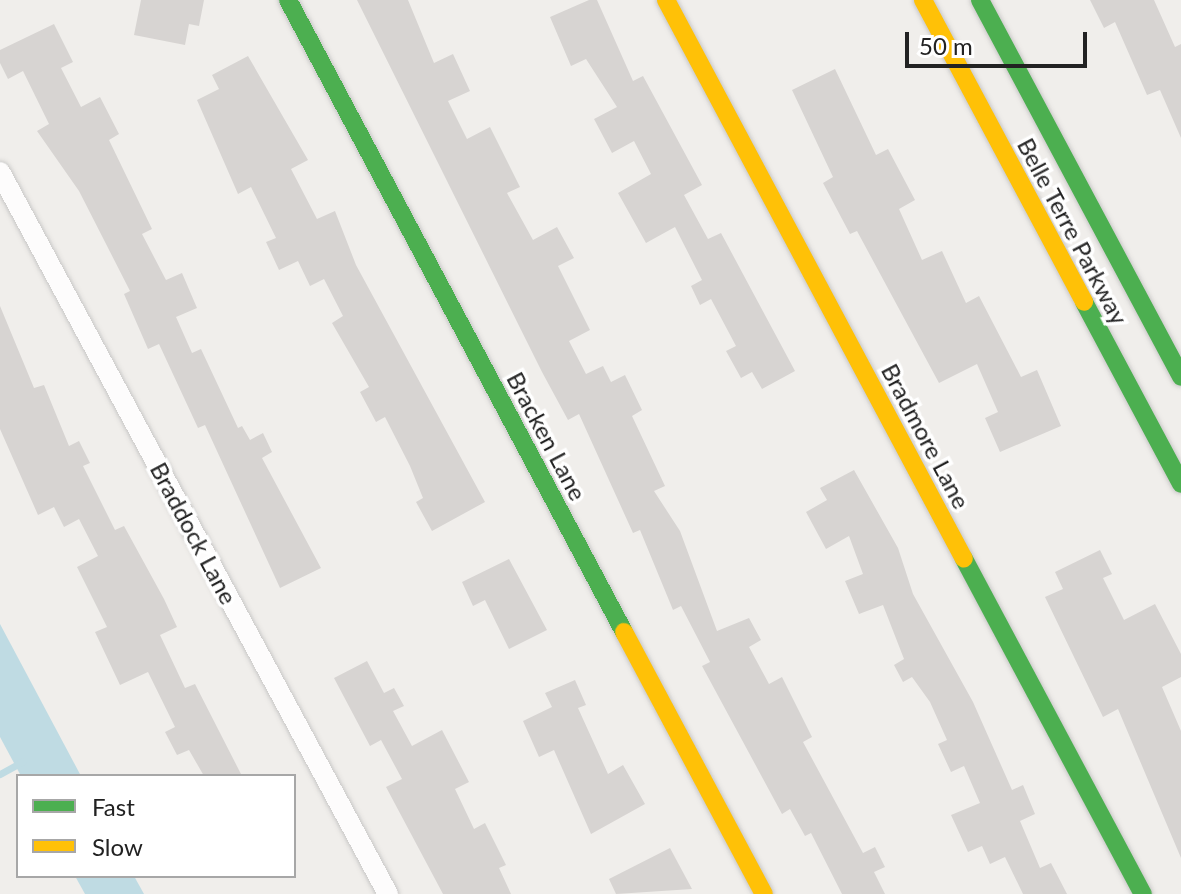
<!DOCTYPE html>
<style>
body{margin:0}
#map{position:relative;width:1181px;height:894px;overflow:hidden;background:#f0eeeb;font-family:Lato,sans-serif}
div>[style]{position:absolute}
.water>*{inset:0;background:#bfdbe3}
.stream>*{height:7px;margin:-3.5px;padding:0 3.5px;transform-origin:3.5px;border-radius:3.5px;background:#bfdbe3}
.building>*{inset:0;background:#d7d4d2}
.roads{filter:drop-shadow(0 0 2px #c9c8c7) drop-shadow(0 0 2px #c9c8c7)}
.street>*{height:20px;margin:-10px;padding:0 10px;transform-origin:10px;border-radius:10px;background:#fdfcfc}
.fast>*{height:18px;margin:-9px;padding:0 9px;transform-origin:9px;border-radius:9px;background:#4caf50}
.slow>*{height:18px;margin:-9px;padding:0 9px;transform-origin:9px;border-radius:9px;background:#ffc107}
span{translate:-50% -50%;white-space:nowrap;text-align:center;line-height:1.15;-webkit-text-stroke:7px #fff;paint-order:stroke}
.street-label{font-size:24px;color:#222}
.legend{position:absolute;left:16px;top:774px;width:280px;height:104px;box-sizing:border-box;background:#fff;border:2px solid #a7a7a7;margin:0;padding:10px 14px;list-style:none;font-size:24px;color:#222}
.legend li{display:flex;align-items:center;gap:16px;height:40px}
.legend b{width:40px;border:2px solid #a7a7a7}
.scale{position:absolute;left:905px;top:32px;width:182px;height:36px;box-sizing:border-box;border:4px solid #222;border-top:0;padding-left:10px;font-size:24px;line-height:28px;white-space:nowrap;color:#222;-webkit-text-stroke:6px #fff;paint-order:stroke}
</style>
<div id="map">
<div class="water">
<i style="clip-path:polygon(0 624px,81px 776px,21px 776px,0 737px)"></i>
<i style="clip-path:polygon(75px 876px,134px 876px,144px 894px,85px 894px)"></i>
</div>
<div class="stream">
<i style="left:0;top:774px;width:26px;rotate:-29deg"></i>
</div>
<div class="building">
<i style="clip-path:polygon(141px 0,204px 0,199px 26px,189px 24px,185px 45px,134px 35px)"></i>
<i style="clip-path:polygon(357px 0,408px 0,434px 63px,453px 54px,470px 91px,448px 101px,467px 139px,490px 127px,520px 187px,507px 193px,533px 240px,557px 227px,574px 258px,558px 266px,590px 330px,569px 341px,586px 374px,603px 366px,611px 382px,625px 375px,642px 410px,632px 416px,665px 486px,654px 491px,680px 531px,717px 631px,749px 618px,761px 640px,749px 647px,769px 684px,782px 677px,812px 737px,803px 742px,863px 853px,875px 847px,885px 867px,874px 872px,885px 894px,842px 894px,811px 833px,805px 836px,790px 809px,782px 814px,702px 666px,710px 662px,681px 606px,673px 610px,640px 530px,633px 533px,579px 414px,568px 420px,542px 372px)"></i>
<i style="clip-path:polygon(589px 0,597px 0,633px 81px,643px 76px,702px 185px,684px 195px,708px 239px,721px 233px,795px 371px,762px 389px,752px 372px,741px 378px,726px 351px,736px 346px,711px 299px,700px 305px,691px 286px,702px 280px,675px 227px,646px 243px,618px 193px,651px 174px,634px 141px,612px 153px,594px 119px,617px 107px,586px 59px,571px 66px,550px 17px)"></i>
<i style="clip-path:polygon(1090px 0,1154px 0,1175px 47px,1181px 44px,1181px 138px,1160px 90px,1147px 95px,1115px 22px,1104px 28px)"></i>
<i style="clip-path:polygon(54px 24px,73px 62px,61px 68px,81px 107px,100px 97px,119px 134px,109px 140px,152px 229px,142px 234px,166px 280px,182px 273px,197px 308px,176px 317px,192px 353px,201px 349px,238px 428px,242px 426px,250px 440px,263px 433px,272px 452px,262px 458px,321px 568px,280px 588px,205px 425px,198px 428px,159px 344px,148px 349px,124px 294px,130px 291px,79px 191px,37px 131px,49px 124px,23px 71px,8px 79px,0 63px,0 50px)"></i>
<i style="clip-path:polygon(248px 56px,308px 160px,291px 169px,317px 219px,335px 211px,356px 265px,485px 502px,432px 531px,416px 502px,423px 498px,410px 466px,385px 417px,376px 422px,360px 392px,369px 387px,332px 323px,343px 316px,324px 279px,310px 286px,298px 261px,279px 270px,266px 242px,276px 238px,251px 187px,238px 194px,197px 100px,219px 89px,212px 75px)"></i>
<i style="clip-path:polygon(835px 69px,876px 155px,888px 149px,915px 200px,899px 209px,922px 260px,942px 251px,966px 303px,979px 296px,1021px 377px,1037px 370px,1061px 426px,1000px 452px,985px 418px,998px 412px,977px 364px,939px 383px,857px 231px,850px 234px,823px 183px,833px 177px,792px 90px)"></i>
<i style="clip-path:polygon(0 306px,34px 388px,44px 385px,69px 446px,79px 441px,90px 463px,83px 466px,115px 530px,124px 526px,164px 599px,177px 627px,160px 635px,185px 688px,195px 684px,242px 776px,204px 776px,189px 750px,177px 755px,165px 732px,175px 727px,148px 672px,120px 685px,95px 632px,107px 627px,77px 567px,98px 556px,79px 519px,64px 527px,54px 507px,38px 515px,0 429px)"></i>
<i style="clip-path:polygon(854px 470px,898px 548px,913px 594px,973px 702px,1012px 790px,1023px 785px,1035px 814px,1020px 821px,1040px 868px,1051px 863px,1067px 894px,1023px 894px,1005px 857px,990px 864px,982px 846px,968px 852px,951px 815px,980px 803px,964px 766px,951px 772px,938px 744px,947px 740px,930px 702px,912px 677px,903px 682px,894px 665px,904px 659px,883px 605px,859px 614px,845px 581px,863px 574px,849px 536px,826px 549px,806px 512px,827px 500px,820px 488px)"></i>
<i style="clip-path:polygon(1100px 550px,1112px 574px,1103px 578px,1124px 620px,1155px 604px,1181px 654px,1181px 677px,1162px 687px,1181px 731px,1181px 858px,1118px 709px,1103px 717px,1045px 597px,1063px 589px,1055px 572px)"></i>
<i style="clip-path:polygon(509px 559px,547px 630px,509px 649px,485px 600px,473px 606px,462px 582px)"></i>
<i style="clip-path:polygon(367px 661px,384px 693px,394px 688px,404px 706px,393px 711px,412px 746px,442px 730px,469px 782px,455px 789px,474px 829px,485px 823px,506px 865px,499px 868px,511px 894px,443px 894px,386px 787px,402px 779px,381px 740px,370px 746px,334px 678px)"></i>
<i style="clip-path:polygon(575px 680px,586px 705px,578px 708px,608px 774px,623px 765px,645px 804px,591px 834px,554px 750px,539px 757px,523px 721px,552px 707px,545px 693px)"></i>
<i style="clip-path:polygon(670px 848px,692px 889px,616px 894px,609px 879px)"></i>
</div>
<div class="roads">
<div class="street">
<i style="left:0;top:172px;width:820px;rotate:61.75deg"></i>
</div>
<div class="fast">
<i style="left:288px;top:0;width:716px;rotate:62deg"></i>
<i style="left:980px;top:0;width:427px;rotate:61.9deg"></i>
<i style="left:1084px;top:302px;width:206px;rotate:61.9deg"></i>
<i style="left:964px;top:559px;width:380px;rotate:61.9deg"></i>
</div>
<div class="slow">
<i style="left:666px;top:0;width:633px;rotate:61.94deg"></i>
<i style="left:923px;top:0;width:342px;rotate:61.9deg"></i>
<i style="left:624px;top:632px;width:297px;rotate:61.9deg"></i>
</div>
</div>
<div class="street-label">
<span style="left:1073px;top:231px;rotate:62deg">Belle Terre Parkway</span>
<span style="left:547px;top:436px;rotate:62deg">Bracken Lane</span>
<span style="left:926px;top:436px;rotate:62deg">Bradmore Lane</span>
<span style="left:194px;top:533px;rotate:62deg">Braddock Lane</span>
</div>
<ul class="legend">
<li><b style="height:10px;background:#4caf50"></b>Fast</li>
<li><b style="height:10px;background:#ffc107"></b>Slow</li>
</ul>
<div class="scale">50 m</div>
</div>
